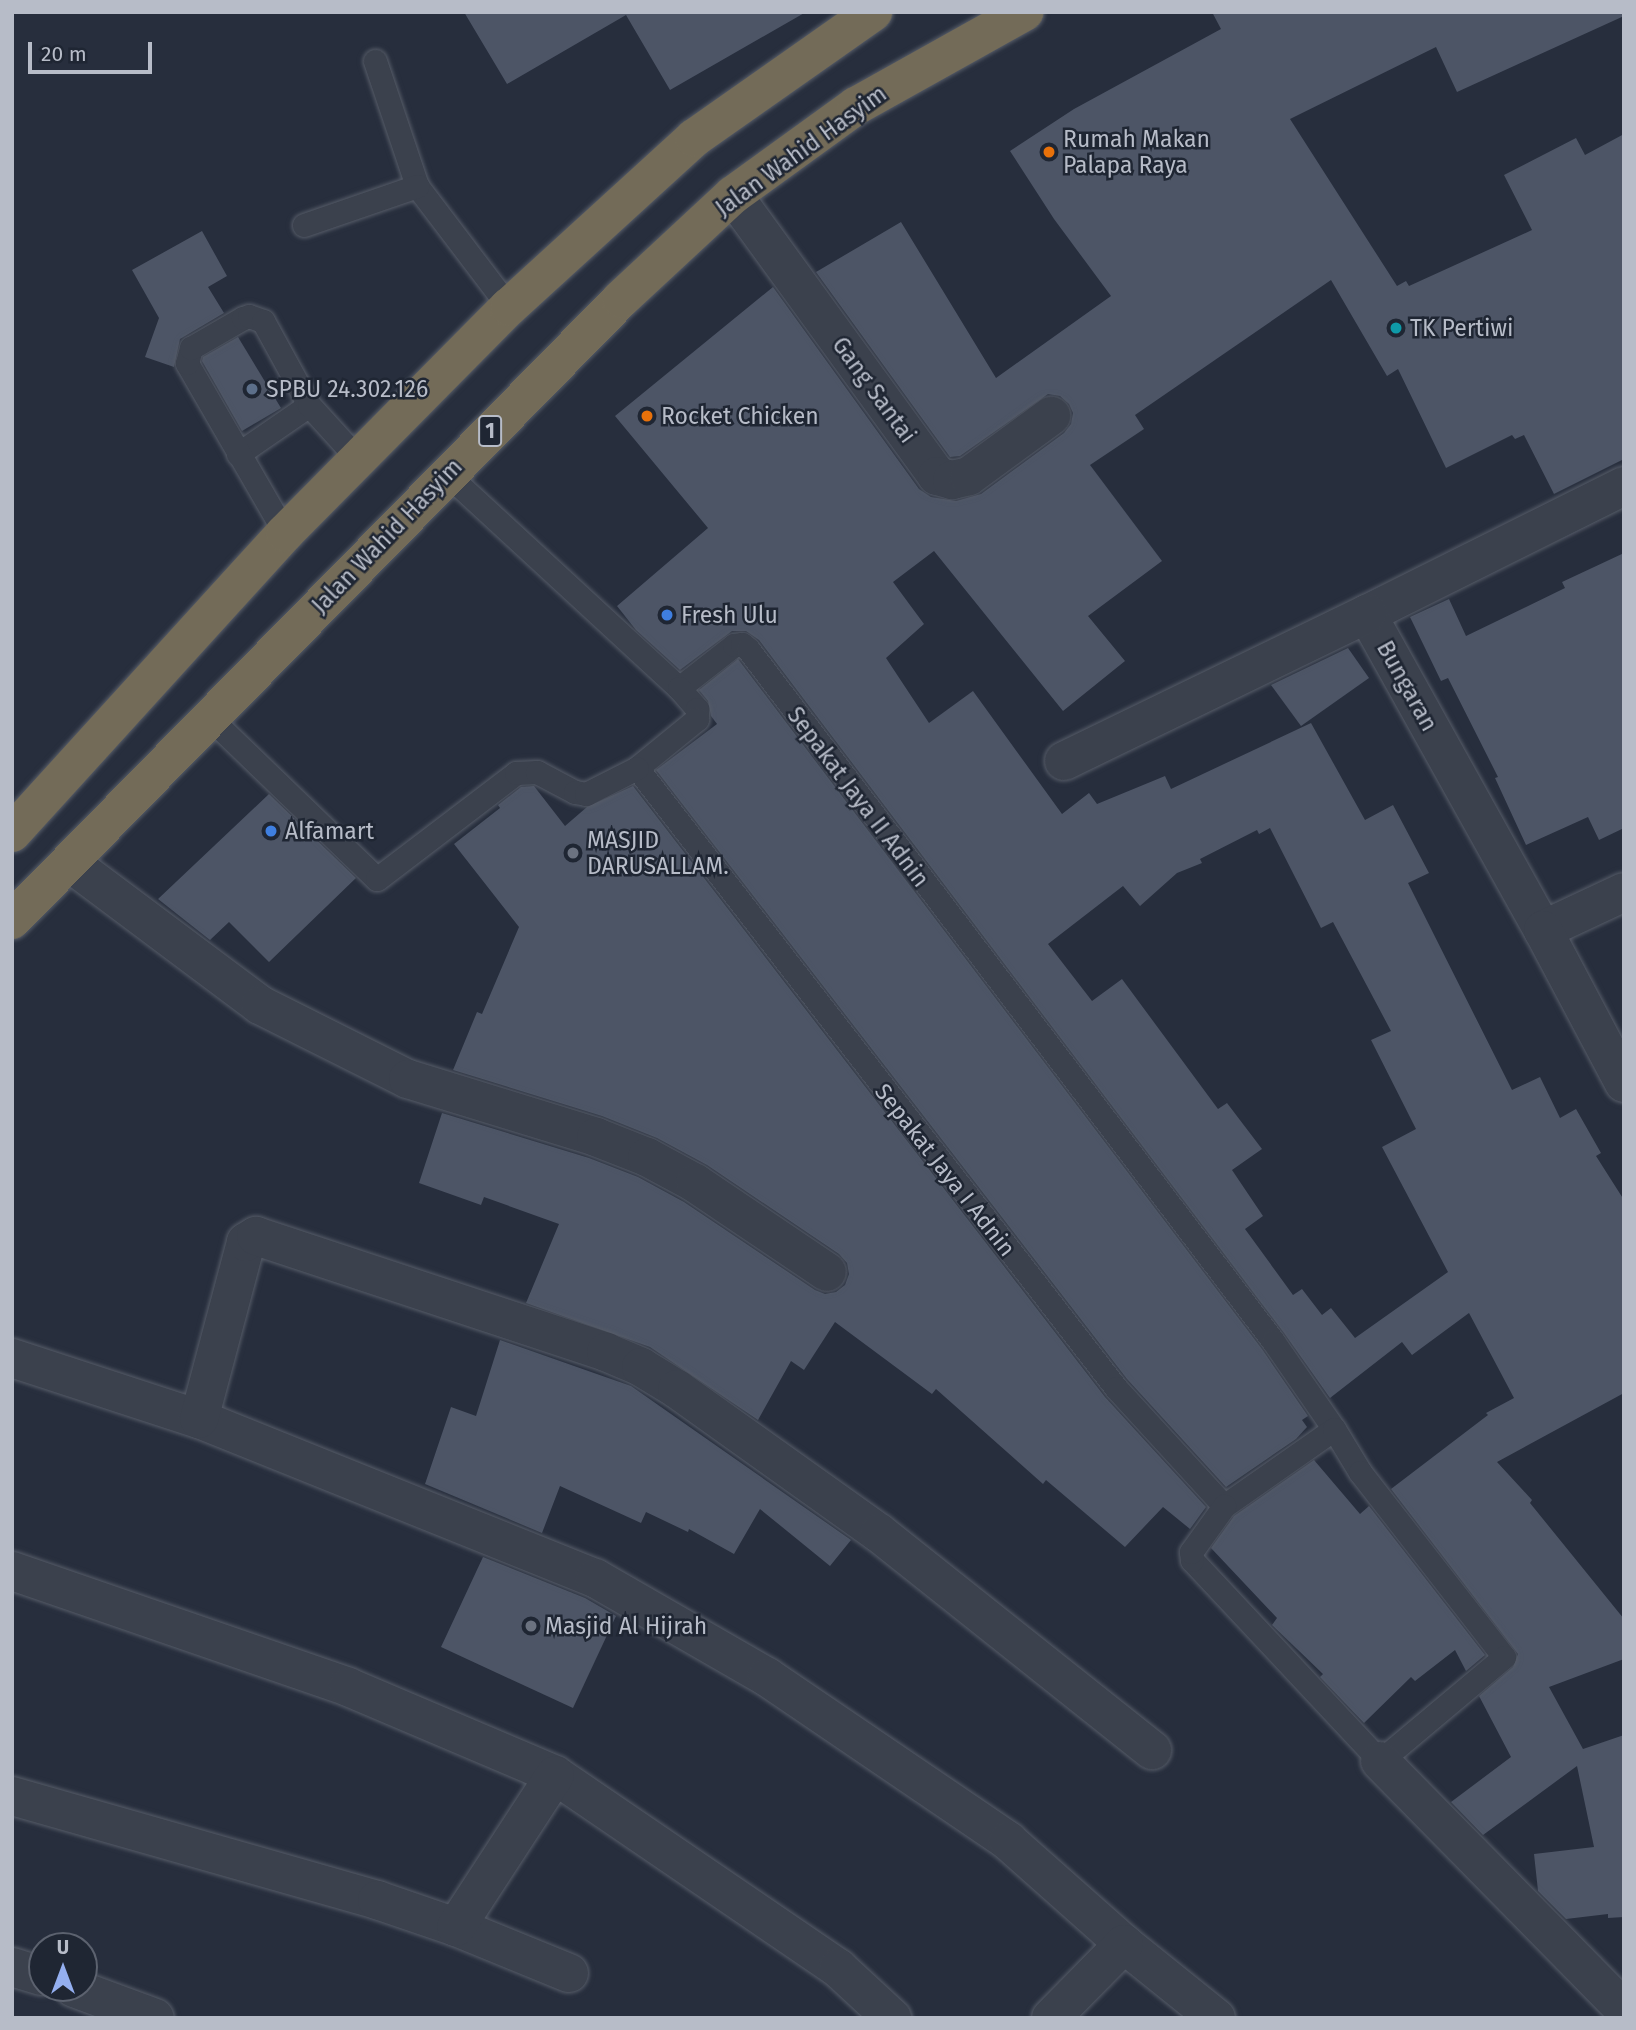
<!DOCTYPE html>
<style>
body{margin:0}
#map{position:relative;width:1636px;height:2030px;overflow:hidden;background:#272e3d;font-family:"Fira Sans",sans-serif}
div>[style]{position:absolute}
.building>*{inset:0;background:#4d5566}
.roads{filter:drop-shadow(0 0 2px #565c68) drop-shadow(0 0 2px #565c68)}
.lane>*{height:23px;margin:-11.5px;padding:0 11.5px;transform-origin:11.5px;border-radius:11.5px;background:#3b414d}
.street>*{height:38px;margin:-19px;padding:0 19px;transform-origin:19px;border-radius:19px;background:#3b414d}
.highway>*{height:38px;margin:-19px;padding:0 19px;transform-origin:19px;border-radius:19px;background:#736b58}
.dots>*{width:19px;height:19px;translate:-50% -50%;box-sizing:border-box;border:4px solid #1f2633;border-radius:50%}
span{translate:-50% -50%;white-space:nowrap;text-align:center;line-height:1.15;-webkit-text-stroke:5px #1f2633;paint-order:stroke}
.shield-label span{padding:2px 5px;background:#1f2633;border:2px solid;border-radius:5px;-webkit-text-stroke-width:0}
.shield-label{font-size:21px;color:#b7bcc8;font-weight:700}
.poi-label{font-size:23px;color:#b7bcc8}
.left{translate:0 -50%;text-align:left}
.street-label{font-size:23px;color:#b7bcc8}
.frame{position:absolute;inset:0;border:14px solid #b7bcc8;pointer-events:none}
.north{position:absolute;left:28px;top:1932px;width:70px;height:70px;box-sizing:border-box;background:#1f2633;border:2px solid #5c626f;border-radius:50%;rotate:0deg;font-size:19px;font-weight:700;line-height:28px;text-align:center;color:#b7bcc8}
.north::after{content:'';display:block;margin:auto;width:24px;height:32px;background:#94aff0;clip-path:polygon(50% 0,100% 100%,50% 72%,0 100%)}
.scale{position:absolute;left:28px;top:42px;width:124px;height:32px;box-sizing:border-box;border:4px solid #b7bcc8;border-top:0;padding-left:9px;font-size:21px;line-height:24px;white-space:nowrap;color:#b7bcc8;-webkit-text-stroke:5px #1f2633;paint-order:stroke}
</style>
<div id="map">
<div class="building">
<i style="clip-path:polygon(464px 12px,806px 12px,670px 90px,626px 15px,507px 84px)"></i>
<i style="clip-path:polygon(evenodd,1212px 12px,1624px 12px,1624px 16px,1457px 92px,1436px 47px,1290px 119px,1397px 286px,1406px 281px,1409px 286px,1532px 230px,1504px 175px,1576px 138px,1585px 155px,1624px 134px,1624px 459px,1554px 494px,1524px 435px,1515px 439px,1512px 435px,1446px 468px,1398px 369px,1387px 376px,1331px 280px,1135px 415px,1144px 429px,1090px 465px,1162px 561px,1088px 616px,1125px 661px,1063px 711px,934px 551px,893px 582px,924px 624px,886px 658px,929px 723px,973px 691px,1062px 814px,1089px 793px,1097px 804px,1165px 776px,1171px 789px,1311px 723px,1365px 820px,1393px 805px,1429px 873px,1408px 883px,1512px 1090px,1540px 1077px,1560px 1118px,1576px 1109px,1601px 1153px,1596px 1156px,1624px 1200px,1624px 1393px,1497px 1462px,1532px 1500px,1530px 1503px,1624px 1619px,1624px 1659px,1549px 1687px,1583px 1749px,1624px 1735px,1624px 1917px,1608px 1918px,1608px 1914px,1566px 1919px,1538px 1891px,1534px 1854px,1594px 1847px,1577px 1766px,1483px 1835px,1451px 1802px,1511px 1757px,1479px 1696px,1513px 1667px,1518px 1654px,1391px 1489px,1488px 1415px,1486px 1413px,1514px 1398px,1469px 1313px,1412px 1355px,1402px 1342px,1330px 1398px,1284px 1333px,759px 640px,746px 631px,732px 631px,680px 670px,636px 630px,617px 606px,708px 528px,615px 416px,773px 287px,919px 489px,931px 497px,956px 501px,981px 494px,1064px 433px,1071px 424px,1073px 413px,1069px 404px,1060px 396px,1048px 394px,960px 456px,950px 457px,816px 272px,901px 222px,996px 378px,1111px 296px,1054px 219px,1010px 151px,1074px 109px,1221px 29px,1212px 12px,1270px 828px,1321px 928px,1333px 922px,1391px 1031px,1371px 1040px,1416px 1129px,1382px 1147px,1448px 1272px,1355px 1338px,1331px 1308px,1322px 1315px,1302px 1289px,1293px 1295px,1245px 1229px,1263px 1216px,1232px 1170px,1262px 1149px,1227px 1103px,1218px 1109px,1122px 979px,1092px 1001px,1048px 944px,1123px 886px,1140px 906px,1177px 873px,1202px 863px,1200px 859px,1257px 830px,1259px 834px,1270px 828px)"></i>
<i style="clip-path:polygon(202px 231px,227px 276px,208px 287px,224px 313px,180px 339px,174px 367px,145px 357px,159px 318px,132px 270px)"></i>
<i style="clip-path:polygon(238px 337px,281px 408px,242px 431px,202px 361px,203px 357px)"></i>
<i style="clip-path:polygon(1624px 553px,1624px 828px,1599px 840px,1588px 817px,1526px 845px,1495px 778px,1498px 777px,1448px 678px,1441px 681px,1410px 617px,1449px 599px,1466px 636px,1565px 588px,1562px 582px)"></i>
<i style="clip-path:polygon(1348px 648px,1369px 678px,1301px 726px,1271px 685px)"></i>
<i style="clip-path:polygon(738px 659px,1262px 1349px,1308px 1416px,1302px 1420px,1307px 1427px,1296px 1439px,1226px 1487px,1127px 1379px,656px 770px,717px 724px,711px 716px,708px 701px,699px 690px)"></i>
<i style="clip-path:polygon(534px 786px,565px 826px,587px 807px,633px 786px,1105px 1397px,1206px 1507px,1190px 1529px,1163px 1507px,1125px 1547px,1046px 1480px,1043px 1484px,936px 1389px,932px 1394px,835px 1322px,804px 1370px,791px 1361px,758px 1420px,650px 1347px,526px 1303px,559px 1224px,484px 1197px,481px 1205px,419px 1183px,442px 1113px,589px 1158px,638px 1177px,684px 1202px,815px 1290px,825px 1294px,836px 1292px,845px 1285px,849px 1274px,847px 1263px,839px 1254px,707px 1165px,657px 1138px,602px 1116px,453px 1070px,477px 1012px,482px 1014px,519px 927px,454px 844px,500px 808px,498px 805px,521px 787px)"></i>
<i style="clip-path:polygon(269px 794px,356px 878px,269px 962px,229px 922px,210px 940px,158px 899px)"></i>
<i style="clip-path:polygon(500px 1340px,631px 1386px,851px 1540px,830px 1566px,760px 1509px,734px 1554px,689px 1529px,688px 1532px,646px 1512px,641px 1523px,560px 1486px,542px 1533px,425px 1484px,451px 1407px,476px 1416px)"></i>
<i style="clip-path:polygon(1314px 1460px,1360px 1514px,1369px 1506px,1485px 1655px,1466px 1671px,1455px 1650px,1415px 1681px,1411px 1677px,1364px 1723px,1320px 1677px,1323px 1674px,1272px 1625px,1277px 1618px,1211px 1548px,1234px 1516px)"></i>
<i style="clip-path:polygon(483px 1557px,585px 1598px,616px 1616px,573px 1708px,441px 1647px)"></i>
</div>
<div class="roads">
<div class="lane">
<i style="left:375px;top:61px;width:132px;rotate:71.4deg"></i>
<i style="left:417px;top:186px;width:152px;rotate:52.8deg"></i>
<i style="left:304px;top:225px;width:120px;rotate:-19deg"></i>
<i style="left:238px;top:454px;width:86px;rotate:-34.6deg"></i>
<i style="left:447px;top:474px;width:316px;rotate:42.7deg"></i>
<i style="left:679px;top:688px;width:70px;rotate:-38deg"></i>
<i style="left:734px;top:645px;width:8px;rotate:-7deg"></i>
<i style="left:742px;top:644px;width:8px;rotate:40deg"></i>
<i style="left:748px;top:649px;width:869px;rotate:52.81deg"></i>
<i style="left:1273px;top:1341px;width:107px;rotate:55.3deg"></i>
<i style="left:285px;top:533px;width:196px;rotate:-120deg"></i>
<i style="left:187px;top:363px;width:16px;rotate:-75deg"></i>
<i style="left:191px;top:348px;width:60px;rotate:-30deg"></i>
<i style="left:243px;top:318px;width:6px;rotate:-18deg"></i>
<i style="left:249px;top:316px;width:15px;rotate:20deg"></i>
<i style="left:263px;top:321px;width:96px;rotate:61.3deg"></i>
<i style="left:309px;top:405px;width:73px;rotate:47.8deg"></i>
<i style="left:679px;top:688px;width:28px;rotate:49deg"></i>
<i style="left:697px;top:709px;width:10px;rotate:90deg"></i>
<i style="left:697px;top:719px;width:77px;rotate:140.8deg"></i>
<i style="left:637px;top:768px;width:783px;rotate:52.31deg"></i>
<i style="left:1116px;top:1388px;width:160px;rotate:47.5deg"></i>
<i style="left:1224px;top:1506px;width:134px;rotate:-35deg"></i>
<i style="left:1334px;top:1429px;width:50px;rotate:58.8deg"></i>
<i style="left:1360px;top:1472px;width:234px;rotate:52.1deg"></i>
<i style="left:1504px;top:1657px;width:162px;rotate:140deg"></i>
<i style="left:1380px;top:1761px;width:275px;rotate:-133.1deg"></i>
<i style="left:1192px;top:1560px;width:8px;rotate:-97deg"></i>
<i style="left:1191px;top:1552px;width:57px;rotate:-54.3deg"></i>
<i style="left:209px;top:717px;width:233px;rotate:44deg"></i>
<i style="left:377px;top:879px;width:175px;rotate:-37.3deg"></i>
<i style="left:516px;top:773px;width:21px;rotate:-3deg"></i>
<i style="left:537px;top:772px;width:43px;rotate:27.8deg"></i>
<i style="left:575px;top:792px;width:11px;rotate:10deg"></i>
<i style="left:586px;top:794px;width:57px;rotate:-27deg"></i>
</div>
<div class="street">
<i style="left:733px;top:195px;width:347px;rotate:54deg"></i>
<i style="left:937px;top:476px;width:16px;rotate:15deg"></i>
<i style="left:952px;top:480px;width:17px;rotate:-13deg"></i>
<i style="left:969px;top:476px;width:102px;rotate:-36.2deg"></i>
<i style="left:1624px;top:486px;width:287px;rotate:153.5deg"></i>
<i style="left:1367px;top:614px;width:362px;rotate:60.9deg"></i>
<i style="left:1543px;top:930px;width:89px;rotate:-25.1deg"></i>
<i style="left:1064px;top:761px;width:337px;rotate:-25.9deg"></i>
<i style="left:69px;top:862px;width:239px;rotate:36.8deg"></i>
<i style="left:260px;top:1005px;width:165px;rotate:26.6deg"></i>
<i style="left:408px;top:1079px;width:197px;rotate:17.1deg"></i>
<i style="left:596px;top:1137px;width:55px;rotate:21.4deg"></i>
<i style="left:647px;top:1157px;width:55px;rotate:28.4deg"></i>
<i style="left:695px;top:1183px;width:159px;rotate:34deg"></i>
<i style="left:1543px;top:930px;width:173px;rotate:62.1deg"></i>
<i style="left:12px;top:1358px;width:197px;rotate:18.1deg"></i>
<i style="left:199px;top:1419px;width:427px;rotate:21.9deg"></i>
<i style="left:595px;top:1578px;width:198px;rotate:29.9deg"></i>
<i style="left:767px;top:1677px;width:292px;rotate:34.2deg"></i>
<i style="left:1008px;top:1841px;width:155px;rotate:41.6deg"></i>
<i style="left:1124px;top:1944px;width:118px;rotate:38.8deg"></i>
<i style="left:199px;top:1419px;width:183px;rotate:-75.1deg"></i>
<i style="left:246px;top:1242px;width:12px;rotate:-31deg"></i>
<i style="left:256px;top:1236px;width:369px;rotate:18.3deg"></i>
<i style="left:606px;top:1352px;width:38px;rotate:23deg"></i>
<i style="left:641px;top:1367px;width:42px;rotate:31.4deg"></i>
<i style="left:677px;top:1389px;width:248px;rotate:35.5deg"></i>
<i style="left:879px;top:1533px;width:349px;rotate:38.5deg"></i>
<i style="left:12px;top:1571px;width:355px;rotate:19deg"></i>
<i style="left:348px;top:1687px;width:225px;rotate:23deg"></i>
<i style="left:555px;top:1775px;width:343px;rotate:34.3deg"></i>
<i style="left:838px;top:1968px;width:74px;rotate:42.8deg"></i>
<i style="left:1380px;top:1761px;width:348px;rotate:45.5deg"></i>
<i style="left:12px;top:1796px;width:380px;rotate:15.9deg"></i>
<i style="left:377px;top:1900px;width:83px;rotate:18.9deg"></i>
<i style="left:456px;top:1927px;width:122px;rotate:22.2deg"></i>
<i style="left:456px;top:1927px;width:181px;rotate:-56.9deg"></i>
<i style="left:12px;top:1967px;width:31px;rotate:17deg"></i>
<i style="left:74px;top:1988px;width:86px;rotate:20.3deg"></i>
<i style="left:1051px;top:2018px;width:104px;rotate:-45.4deg"></i>
</div>
<div class="highway">
<i style="left:12px;top:833px;width:406px;rotate:-47.7deg"></i>
<i style="left:285px;top:533px;width:318px;rotate:-45.3deg"></i>
<i style="left:509px;top:307px;width:251px;rotate:-42.4deg"></i>
<i style="left:694px;top:138px;width:219px;rotate:-35.1deg"></i>
<i style="left:12px;top:920px;width:870px;rotate:-45.56deg"></i>
<i style="left:621px;top:299px;width:153px;rotate:-42.9deg"></i>
<i style="left:733px;top:195px;width:152px;rotate:-35.9deg"></i>
<i style="left:856px;top:106px;width:193px;rotate:-29.2deg"></i>
</div>
</div>
<div class="dots">
<i style="left:1049px;top:152px;background:#e8710a"></i>
<i style="left:1396px;top:328px;background:#0f9aa8"></i>
<i style="left:252px;top:389px;background:#5c6f8a"></i>
<i style="left:647px;top:416px;background:#e8710a"></i>
<i style="left:667px;top:615px;background:#3f7fe0"></i>
<i style="left:271px;top:831px;background:#3f7fe0"></i>
<i style="left:573px;top:853px;background:#6b7280"></i>
<i style="left:531px;top:1626px;background:#6b7280"></i>
</div>
<div class="shield-label">
<span style="left:490px;top:431px">1</span>
</div>
<div class="poi-label">
<span class="left" style="left:1063px;top:152px">Rumah Makan<br>Palapa Raya</span>
<span class="left" style="left:1410px;top:328px">TK Pertiwi</span>
<span class="left" style="left:266px;top:389px">SPBU 24.302.126</span>
<span class="left" style="left:661px;top:416px">Rocket Chicken</span>
<span class="left" style="left:681px;top:615px">Fresh Ulu</span>
<span class="left" style="left:285px;top:831px">Alfamart</span>
<span class="left" style="left:587px;top:853px">MASJID<br>DARUSALLAM.</span>
<span class="left" style="left:545px;top:1626px">Masjid Al Hijrah</span>
</div>
<div class="street-label">
<span style="left:801px;top:151px;rotate:-36deg">Jalan Wahid Hasyim</span>
<span style="left:874px;top:390px;rotate:54deg">Gang Santai</span>
<span style="left:387px;top:536px;rotate:-46deg">Jalan Wahid Hasyim</span>
<span style="left:1407px;top:686px;rotate:61deg">Bungaran</span>
<span style="left:858px;top:797px;rotate:53deg">Sepakat Jaya II Adnin</span>
<span style="left:945px;top:1170px;rotate:52deg">Sepakat Jaya I Adnin</span>
</div>
<div class="frame"></div>
<div class="north">U</div>
<div class="scale">20 m</div>
</div>
